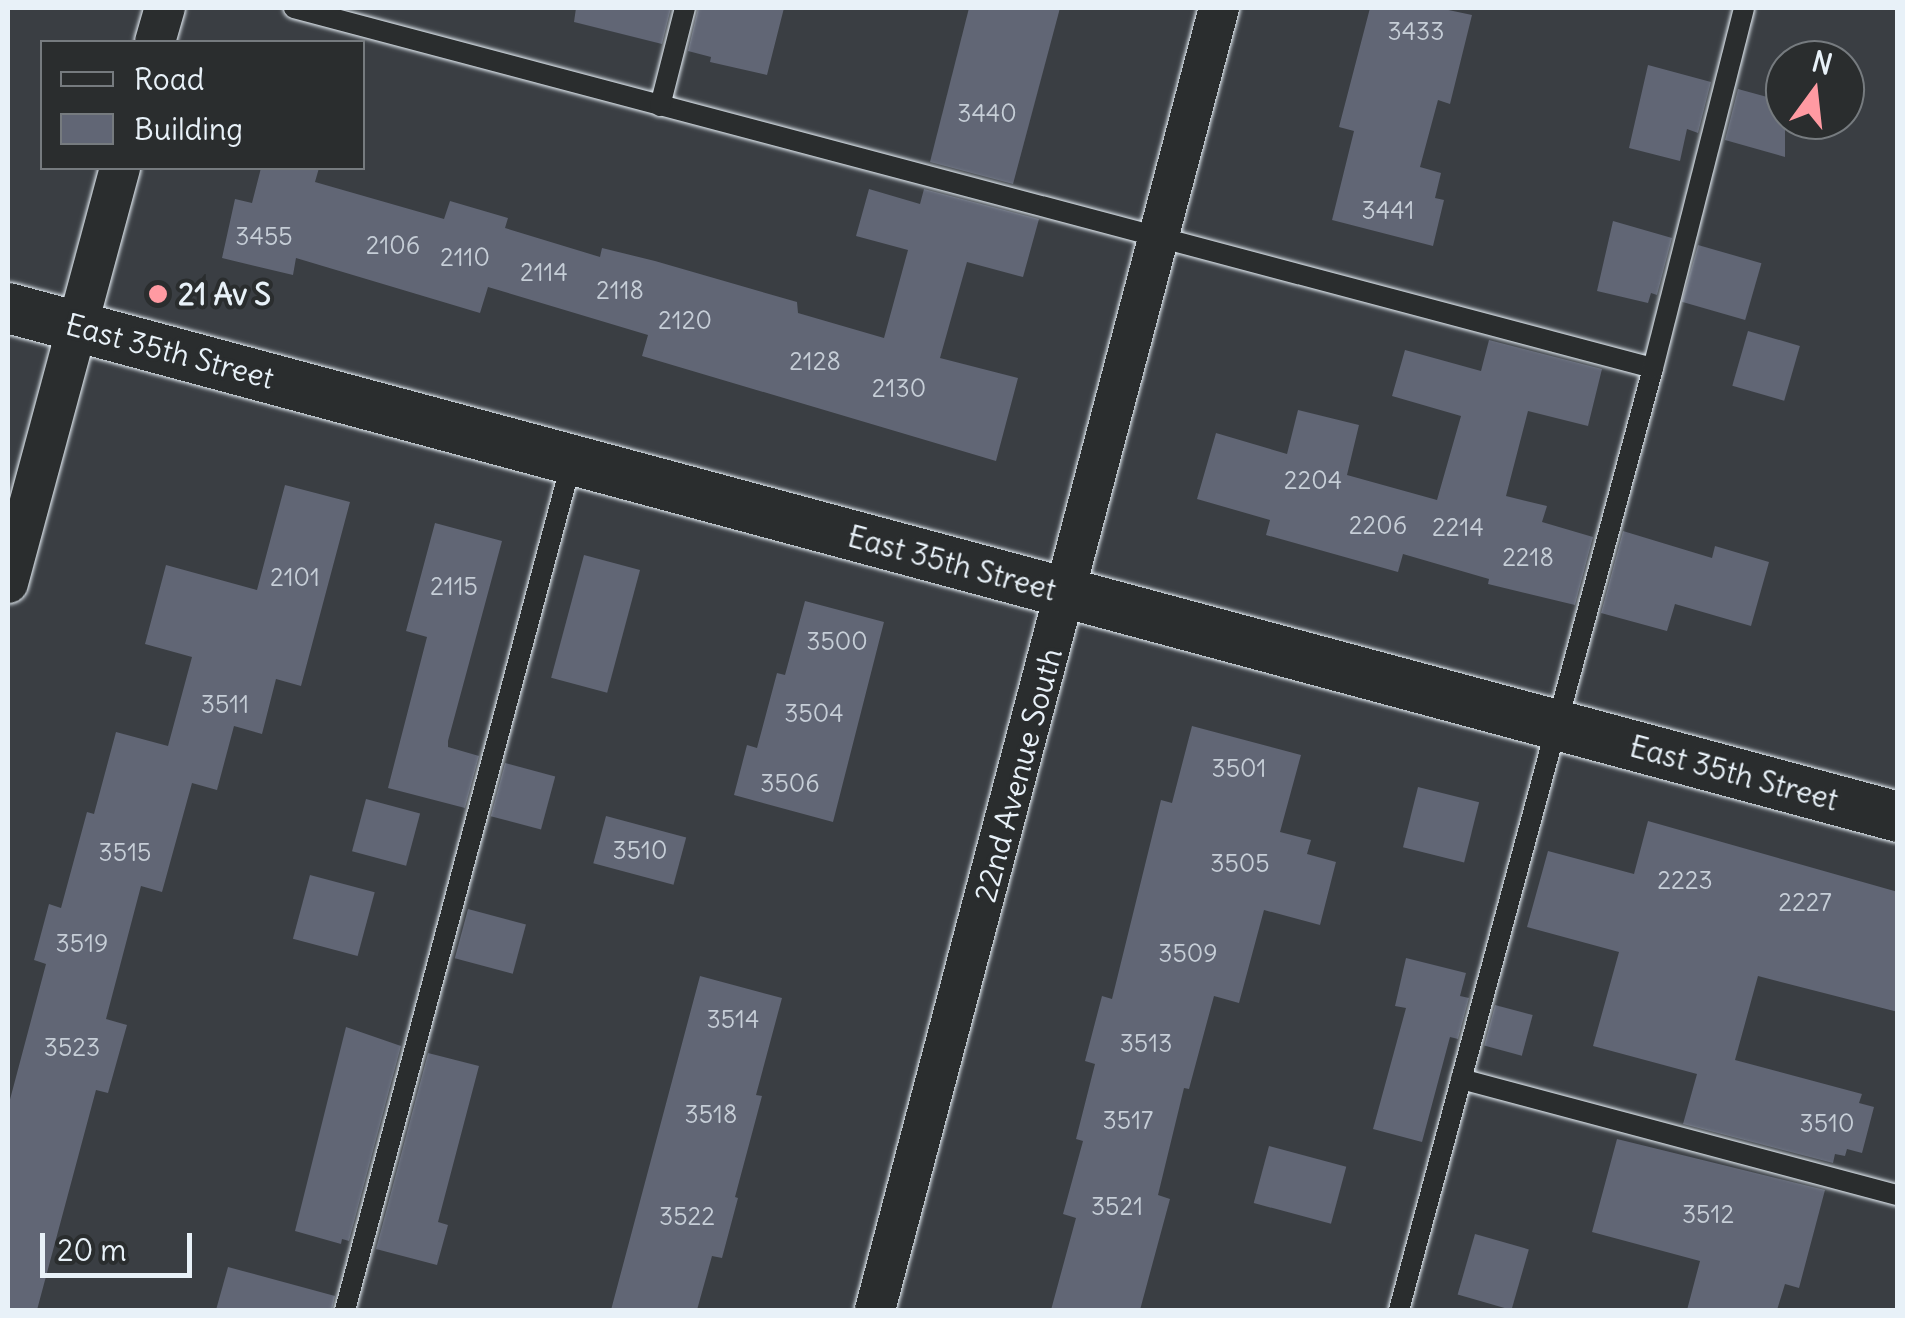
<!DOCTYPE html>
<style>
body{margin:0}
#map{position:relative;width:1905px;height:1318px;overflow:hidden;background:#3a3e43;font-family:Delius,sans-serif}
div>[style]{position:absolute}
.building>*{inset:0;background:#616675;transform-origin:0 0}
.roads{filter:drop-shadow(0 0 2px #e8f1f8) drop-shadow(0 0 2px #e8f1f8)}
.service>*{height:20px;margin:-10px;padding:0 10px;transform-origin:10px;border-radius:10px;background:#2a2d2e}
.minor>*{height:40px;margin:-20px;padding:0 20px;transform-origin:20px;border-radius:20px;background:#2a2d2e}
.tertiary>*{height:50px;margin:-25px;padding:0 25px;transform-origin:25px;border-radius:25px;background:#2a2d2e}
.dots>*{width:28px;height:28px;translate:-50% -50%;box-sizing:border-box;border:5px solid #2a2d2e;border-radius:50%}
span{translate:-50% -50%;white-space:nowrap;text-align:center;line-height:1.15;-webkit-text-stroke:8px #2a2d2e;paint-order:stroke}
.number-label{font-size:25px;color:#c6ced7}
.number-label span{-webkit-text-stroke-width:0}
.poi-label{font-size:30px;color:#e8f1f8;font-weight:700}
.left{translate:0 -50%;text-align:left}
.street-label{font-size:30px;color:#e8f1f8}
.frame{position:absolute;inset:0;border:10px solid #e8f1f8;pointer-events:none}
.legend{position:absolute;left:40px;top:40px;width:325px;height:130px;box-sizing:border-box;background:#2a2d2e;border:2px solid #767b7f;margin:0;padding:12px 18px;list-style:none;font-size:30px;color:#e8f1f8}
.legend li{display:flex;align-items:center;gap:20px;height:50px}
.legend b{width:50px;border:2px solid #767b7f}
.north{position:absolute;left:1765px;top:40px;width:100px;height:100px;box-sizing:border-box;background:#2a2d2e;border:2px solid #767b7f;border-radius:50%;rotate:15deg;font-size:28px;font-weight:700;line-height:40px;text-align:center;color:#e8f1f8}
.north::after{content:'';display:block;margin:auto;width:35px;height:45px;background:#ff9aa2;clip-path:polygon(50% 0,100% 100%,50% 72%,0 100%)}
.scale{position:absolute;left:40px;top:1233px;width:152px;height:45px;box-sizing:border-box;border:5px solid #e8f1f8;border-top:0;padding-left:12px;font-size:30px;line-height:35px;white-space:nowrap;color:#e8f1f8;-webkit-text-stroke:8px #2a2d2e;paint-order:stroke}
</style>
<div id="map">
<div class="building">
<i style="clip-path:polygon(576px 8px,671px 8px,662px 44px,574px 22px)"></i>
<i style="clip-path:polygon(698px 8px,784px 8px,767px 75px,710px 62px,711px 57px,688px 51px)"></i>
<i style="clip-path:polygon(969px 8px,1060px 8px,1013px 184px,930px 162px)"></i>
<i style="clip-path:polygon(1370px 8px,1439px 8px,1472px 15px,1450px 104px,1438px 100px,1420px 167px,1441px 173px,1435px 198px,1444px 200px,1433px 246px,1332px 220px,1354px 131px,1339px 127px)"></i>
<i style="clip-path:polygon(1648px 65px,1711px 82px,1698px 133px,1687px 129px,1680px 161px,1629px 148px)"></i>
<i style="clip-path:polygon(1738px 89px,1785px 102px,1785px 157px,1725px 140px)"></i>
<i style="clip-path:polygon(261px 168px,319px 168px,315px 182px,444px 219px,450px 201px,508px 218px,505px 228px,600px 257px,602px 248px,655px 261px,797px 302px,798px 313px,884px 338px,908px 250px,856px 236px,869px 189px,920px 204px,924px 189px,1039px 219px,1023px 277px,967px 262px,940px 358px,1018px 378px,996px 461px,642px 356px,648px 335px,488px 287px,480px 313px,296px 258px,293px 275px,222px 258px,235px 199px,252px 203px)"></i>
<i style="clip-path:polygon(1613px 221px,1672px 238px,1657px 295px,1651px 293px,1648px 303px,1597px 291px)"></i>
<i style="left:1698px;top:245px;width:66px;height:59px;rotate:16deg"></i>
<i style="left:1748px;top:331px;width:54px;height:57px;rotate:16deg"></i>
<i style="clip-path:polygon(1489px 340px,1602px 369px,1588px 426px,1528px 411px,1506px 496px,1547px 506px,1542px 522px,1593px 537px,1575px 605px,1488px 584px,1489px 579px,1403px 554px,1398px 572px,1266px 535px,1270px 520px,1197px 499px,1216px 433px,1287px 454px,1298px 410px,1359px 425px,1347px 475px,1437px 500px,1461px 416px,1392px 396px,1405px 350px,1481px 371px)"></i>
<i style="clip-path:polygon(285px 485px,350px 502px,301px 686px,276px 679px,262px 734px,234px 726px,217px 790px,192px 783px,162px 892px,141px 886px,106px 1019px,127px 1025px,108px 1093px,96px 1090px,37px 1310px,8px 1310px,8px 1107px,46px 964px,34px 960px,49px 904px,61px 908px,87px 812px,94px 814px,116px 732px,168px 746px,192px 657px,145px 644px,166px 565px,257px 590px)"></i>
<i style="clip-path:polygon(435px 523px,502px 541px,448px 741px,448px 747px,479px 756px,465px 808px,388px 788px,427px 637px,406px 631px)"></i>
<i style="clip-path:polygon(1623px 531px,1712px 558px,1715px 546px,1769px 562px,1751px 626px,1675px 604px,1667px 631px,1601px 613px)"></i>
<i style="left:584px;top:555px;width:58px;height:127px;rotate:15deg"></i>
<i style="clip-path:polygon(805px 601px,884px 622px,833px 822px,734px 795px,747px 745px,757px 748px,777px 673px,785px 675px)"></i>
<i style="clip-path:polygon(1192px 726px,1301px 755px,1280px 832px,1311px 840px,1307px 854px,1336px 862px,1320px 925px,1264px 910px,1239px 1003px,1214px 996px,1189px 1089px,1184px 1088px,1158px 1195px,1170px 1199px,1140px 1310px,1051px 1310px,1076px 1218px,1063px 1214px,1083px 1141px,1076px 1139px,1095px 1064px,1085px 1061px,1102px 996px,1112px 999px,1161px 800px,1172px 803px)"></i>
<i style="left:505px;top:763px;width:52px;height:55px;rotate:15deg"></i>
<i style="left:1418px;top:787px;width:63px;height:62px;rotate:14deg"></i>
<i style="left:366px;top:799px;width:56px;height:54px;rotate:15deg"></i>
<i style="left:606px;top:816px;width:83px;height:49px;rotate:15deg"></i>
<i style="clip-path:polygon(1648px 821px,1898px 892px,1898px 1012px,1758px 976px,1735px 1060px,1862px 1094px,1859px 1103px,1874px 1107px,1862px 1153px,1847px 1149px,1845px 1156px,1835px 1154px,1833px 1163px,1683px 1124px,1697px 1074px,1593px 1046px,1619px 952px,1527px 927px,1548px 851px,1634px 874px)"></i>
<i style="left:310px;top:875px;width:67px;height:66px;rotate:15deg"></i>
<i style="left:468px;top:909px;width:60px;height:51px;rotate:15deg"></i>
<i style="clip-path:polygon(1406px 958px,1466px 973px,1460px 996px,1469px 998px,1458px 1039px,1450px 1037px,1422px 1142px,1373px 1129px,1406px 1008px,1395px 1006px)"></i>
<i style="clip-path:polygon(700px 976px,782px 998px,756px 1095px,762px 1096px,735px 1197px,738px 1198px,722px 1258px,712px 1256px,697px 1310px,611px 1310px)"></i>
<i style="left:1495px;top:1005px;width:39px;height:42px;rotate:15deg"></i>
<i style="clip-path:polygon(346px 1027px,401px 1046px,349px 1241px,342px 1239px,341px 1244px,295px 1231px)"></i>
<i style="clip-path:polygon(428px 1053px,479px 1066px,438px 1222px,448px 1225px,437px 1265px,376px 1249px)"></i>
<i style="clip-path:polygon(1617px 1139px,1825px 1190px,1799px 1288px,1785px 1284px,1777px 1310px,1687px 1310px,1700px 1261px,1592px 1232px)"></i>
<i style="left:1269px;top:1146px;width:80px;height:59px;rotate:15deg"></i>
<i style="left:1475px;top:1234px;width:56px;height:63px;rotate:16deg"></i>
<i style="clip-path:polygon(228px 1267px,335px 1296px,332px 1310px,216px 1310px)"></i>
</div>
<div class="roads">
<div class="service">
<i style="left:294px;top:8px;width:1406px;rotate:14.84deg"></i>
<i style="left:660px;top:106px;width:101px;rotate:-75.7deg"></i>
<i style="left:1461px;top:1079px;width:452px;rotate:14.9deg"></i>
<i style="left:345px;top:1310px;width:880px;rotate:-75.05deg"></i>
<i style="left:1399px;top:1310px;width:976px;rotate:-74.91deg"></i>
<i style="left:1653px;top:368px;width:371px;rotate:-75.8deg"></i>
</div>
<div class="minor">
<i style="left:155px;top:42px;width:35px;rotate:-74deg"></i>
<i style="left:8px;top:583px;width:430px;rotate:-74.9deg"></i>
<i style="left:875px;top:1310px;width:1347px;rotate:-75.2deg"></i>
</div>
<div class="tertiary">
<i style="left:8px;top:308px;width:1957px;rotate:15.07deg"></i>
</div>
</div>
<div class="dots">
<i style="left:158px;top:294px;background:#ff9aa2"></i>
</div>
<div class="number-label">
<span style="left:1416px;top:31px">3433</span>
<span style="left:987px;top:113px">3440</span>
<span style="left:1388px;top:210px">3441</span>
<span style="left:264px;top:236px">3455</span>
<span style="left:393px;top:245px">2106</span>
<span style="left:465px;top:257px">2110</span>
<span style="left:544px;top:272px">2114</span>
<span style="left:620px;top:290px">2118</span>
<span style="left:685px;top:320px">2120</span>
<span style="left:815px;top:361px">2128</span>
<span style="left:899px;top:388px">2130</span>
<span style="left:1313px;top:480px">2204</span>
<span style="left:1378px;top:525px">2206</span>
<span style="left:1458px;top:527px">2214</span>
<span style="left:1528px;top:557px">2218</span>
<span style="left:295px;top:577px">2101</span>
<span style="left:454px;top:586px">2115</span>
<span style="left:837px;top:641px">3500</span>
<span style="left:225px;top:704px">3511</span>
<span style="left:814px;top:713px">3504</span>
<span style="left:1239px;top:768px">3501</span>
<span style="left:790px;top:783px">3506</span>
<span style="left:640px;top:850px">3510</span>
<span style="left:125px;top:852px">3515</span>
<span style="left:1240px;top:863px">3505</span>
<span style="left:1685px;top:880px">2223</span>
<span style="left:1805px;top:902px">2227</span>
<span style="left:82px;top:943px">3519</span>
<span style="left:1188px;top:953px">3509</span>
<span style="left:733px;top:1019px">3514</span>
<span style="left:1146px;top:1043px">3513</span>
<span style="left:72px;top:1047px">3523</span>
<span style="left:711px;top:1114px">3518</span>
<span style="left:1128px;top:1120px">3517</span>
<span style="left:1827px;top:1123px">3510</span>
<span style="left:1117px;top:1206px">3521</span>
<span style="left:1708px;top:1214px">3512</span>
<span style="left:687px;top:1216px">3522</span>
</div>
<div class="poi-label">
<span class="left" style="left:178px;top:294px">21 Av S</span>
</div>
<div class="street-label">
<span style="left:170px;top:351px;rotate:15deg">East 35th Street</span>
<span style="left:952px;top:563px;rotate:15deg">East 35th Street</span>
<span style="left:1734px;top:773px;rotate:15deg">East 35th Street</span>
<span style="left:1018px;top:775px;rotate:-75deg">22nd Avenue South</span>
</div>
<div class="frame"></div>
<ul class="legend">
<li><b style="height:12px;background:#2a2d2e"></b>Road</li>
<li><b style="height:28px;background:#616675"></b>Building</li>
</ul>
<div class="north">N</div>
<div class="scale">20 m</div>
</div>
